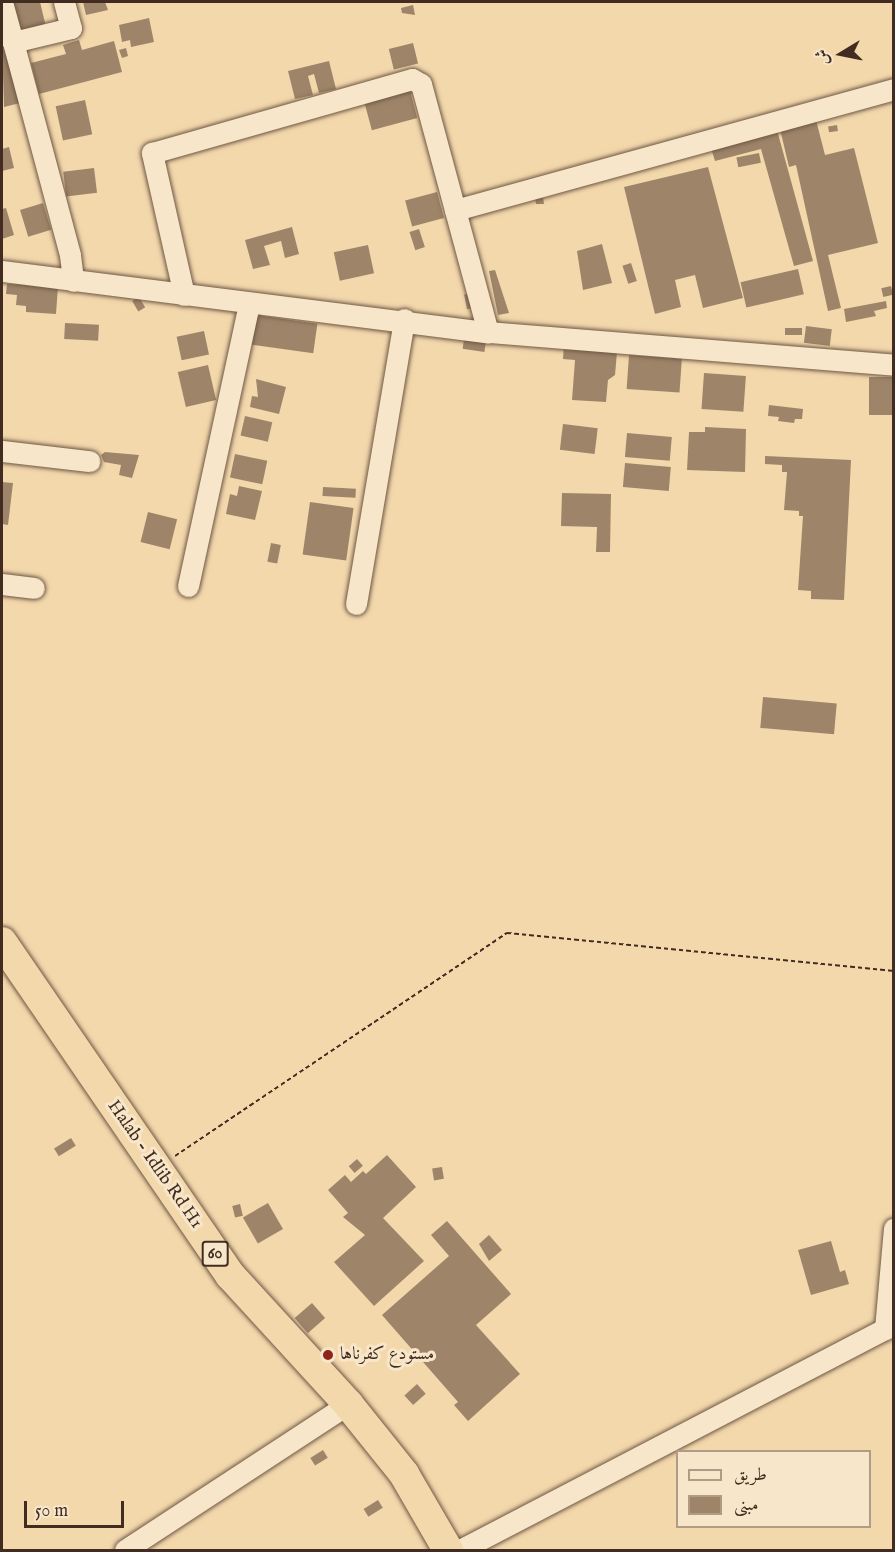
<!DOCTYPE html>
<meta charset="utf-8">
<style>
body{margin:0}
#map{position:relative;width:895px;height:1552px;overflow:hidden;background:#f3d8ac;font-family:"IM FELL English",Amiri,serif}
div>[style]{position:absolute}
.building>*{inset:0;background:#9e8569;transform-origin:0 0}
.path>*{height:2px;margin-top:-1px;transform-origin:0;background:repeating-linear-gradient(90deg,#422c21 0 4.5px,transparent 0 7.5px)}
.roads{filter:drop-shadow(0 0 2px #6e5744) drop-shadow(0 0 2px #6e5744)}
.minor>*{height:21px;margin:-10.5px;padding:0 10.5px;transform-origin:10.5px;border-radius:10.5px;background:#f7e6c9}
.highway>*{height:30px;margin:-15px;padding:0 15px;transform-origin:15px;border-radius:15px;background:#f3d8ac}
.dots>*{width:16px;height:16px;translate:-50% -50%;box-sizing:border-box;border:3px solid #f7e6c9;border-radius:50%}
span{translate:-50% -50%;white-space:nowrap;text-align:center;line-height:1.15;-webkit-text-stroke:6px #f7e6c9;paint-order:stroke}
.shield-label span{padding:2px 4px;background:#f7e6c9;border:2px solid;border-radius:4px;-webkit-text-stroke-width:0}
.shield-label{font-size:16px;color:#422c21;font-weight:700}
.street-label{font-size:18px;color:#422c21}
.poi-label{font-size:18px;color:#422c21}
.left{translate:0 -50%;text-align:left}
.frame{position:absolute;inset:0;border:3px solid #422c21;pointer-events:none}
.legend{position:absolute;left:676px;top:1450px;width:195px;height:78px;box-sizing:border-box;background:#f7e6c9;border:2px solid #af9c86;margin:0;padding:8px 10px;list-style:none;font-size:18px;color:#422c21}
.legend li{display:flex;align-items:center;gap:12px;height:30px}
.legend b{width:30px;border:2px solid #af9c86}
.north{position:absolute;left:811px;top:24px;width:60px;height:60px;-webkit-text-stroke:4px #f7e6c9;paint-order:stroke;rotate:260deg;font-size:16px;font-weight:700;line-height:24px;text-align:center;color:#422c21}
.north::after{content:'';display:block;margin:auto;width:21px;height:27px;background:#422c21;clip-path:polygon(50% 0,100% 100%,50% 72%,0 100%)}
.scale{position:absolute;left:24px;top:1501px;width:100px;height:27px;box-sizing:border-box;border:3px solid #422c21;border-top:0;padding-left:8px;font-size:18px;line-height:21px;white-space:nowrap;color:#422c21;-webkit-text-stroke:4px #f7e6c9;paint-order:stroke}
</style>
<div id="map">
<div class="building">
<i style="clip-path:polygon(13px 2px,40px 2px,46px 27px,20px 33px)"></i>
<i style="clip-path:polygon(83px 2px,105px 2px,108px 10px,86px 15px)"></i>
<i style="clip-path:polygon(413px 5px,415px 15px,402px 13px,401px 8px)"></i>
<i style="clip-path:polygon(149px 18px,154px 42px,131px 47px,130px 40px,122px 42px,119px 25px)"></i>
<i style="clip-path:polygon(5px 40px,24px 102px,4px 107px,2px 41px)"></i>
<i style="clip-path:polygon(79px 40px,82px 50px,114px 41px,122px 72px,39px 94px,31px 63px,66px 54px,63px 45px)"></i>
<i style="left:413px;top:43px;width:21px;height:25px;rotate:76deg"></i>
<i style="clip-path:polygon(126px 48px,128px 56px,122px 58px,119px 50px)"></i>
<i style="clip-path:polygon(329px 61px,336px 89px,319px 93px,314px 74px,308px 76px,313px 95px,295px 99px,288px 71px)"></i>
<i style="left:410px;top:91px;width:28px;height:47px;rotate:75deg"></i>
<i style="left:85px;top:100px;width:35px;height:30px;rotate:78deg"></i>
<i style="clip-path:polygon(816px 120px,825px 155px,854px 148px,878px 243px,828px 255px,841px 308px,828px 311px,796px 165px,789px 167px,780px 129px)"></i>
<i style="left:837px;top:125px;width:6px;height:9px;rotate:81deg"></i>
<i style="clip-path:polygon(777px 130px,813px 261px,794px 266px,761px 149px,715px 161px,711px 148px)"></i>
<i style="clip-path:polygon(9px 147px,14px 168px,2px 171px,2px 149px)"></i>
<i style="left:759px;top:153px;width:10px;height:23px;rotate:79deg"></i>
<i style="clip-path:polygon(708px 167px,743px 298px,703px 308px,695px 275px,675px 280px,681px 307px,655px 314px,624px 187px)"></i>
<i style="left:94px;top:168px;width:25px;height:31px;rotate:83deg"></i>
<i style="left:437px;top:192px;width:27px;height:33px;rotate:75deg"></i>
<i style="clip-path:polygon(543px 197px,544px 204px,536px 204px,535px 198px)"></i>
<i style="left:43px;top:203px;width:28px;height:24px;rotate:73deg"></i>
<i style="clip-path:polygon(6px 208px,14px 235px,2px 239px,2px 209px)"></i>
<i style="clip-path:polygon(292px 227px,299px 254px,285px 258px,281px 241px,264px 246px,270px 265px,253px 269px,245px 240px)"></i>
<i style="left:419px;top:229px;width:19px;height:10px;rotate:72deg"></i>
<i style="clip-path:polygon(602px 244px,612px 283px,583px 290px,577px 251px)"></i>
<i style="left:368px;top:245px;width:29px;height:35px;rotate:78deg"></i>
<i style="left:631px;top:263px;width:19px;height:9px;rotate:72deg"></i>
<i style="left:798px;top:269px;width:26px;height:59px;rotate:77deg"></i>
<i style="clip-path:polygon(495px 270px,509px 313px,498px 315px,489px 271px)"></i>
<i style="clip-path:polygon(7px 284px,58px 286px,56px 314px,26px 312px,26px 306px,16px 305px,17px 295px,6px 294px)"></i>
<i style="left:891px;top:286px;width:9px;height:10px;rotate:77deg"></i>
<i style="left:472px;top:293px;width:15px;height:8px;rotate:79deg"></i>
<i style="left:139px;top:297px;width:12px;height:8px;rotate:59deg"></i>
<i style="clip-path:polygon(886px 301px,887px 308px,874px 311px,876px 316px,846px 322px,844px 309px)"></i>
<i style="left:256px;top:315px;width:62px;height:30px;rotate:8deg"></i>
<i style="left:65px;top:323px;width:34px;height:16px;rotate:3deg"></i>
<i style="left:806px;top:326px;width:26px;height:17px;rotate:7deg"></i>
<i style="left:802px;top:328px;width:7px;height:17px;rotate:90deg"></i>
<i style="left:204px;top:331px;width:24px;height:28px;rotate:78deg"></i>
<i style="left:465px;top:332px;width:22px;height:17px;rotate:8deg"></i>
<i style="clip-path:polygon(564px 344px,617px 352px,615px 375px,608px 380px,606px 402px,572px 400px,575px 360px,563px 359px)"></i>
<i style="left:629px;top:355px;width:53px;height:34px;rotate:4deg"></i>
<i style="left:208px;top:365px;width:36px;height:31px;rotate:77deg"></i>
<i style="left:704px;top:373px;width:42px;height:36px;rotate:4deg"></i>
<i style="left:869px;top:377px;width:25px;height:38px"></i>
<i style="clip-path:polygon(256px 379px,286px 387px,279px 414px,250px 407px,252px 396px,258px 397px)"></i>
<i style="clip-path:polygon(769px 405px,803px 409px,802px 419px,795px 419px,794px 423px,778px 421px,779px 417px,768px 416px)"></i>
<i style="left:245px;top:416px;width:28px;height:20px;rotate:13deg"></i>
<i style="left:563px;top:424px;width:35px;height:26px;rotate:7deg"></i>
<i style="clip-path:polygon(705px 427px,746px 429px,745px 472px,687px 470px,689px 432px,705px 432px)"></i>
<i style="left:627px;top:433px;width:45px;height:24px;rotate:5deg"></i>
<i style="clip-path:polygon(105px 452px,139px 455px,132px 478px,119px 475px,121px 465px,104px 462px,101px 455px)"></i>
<i style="left:235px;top:454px;width:33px;height:24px;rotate:12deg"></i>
<i style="clip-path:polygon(765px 456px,851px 460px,844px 600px,811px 599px,811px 591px,798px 590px,803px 516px,799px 516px,799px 511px,784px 510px,787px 472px,782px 472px,782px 465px,765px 464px)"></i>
<i style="left:625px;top:463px;width:46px;height:24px;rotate:5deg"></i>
<i style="clip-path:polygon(2px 482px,13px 483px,8px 525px,2px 524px)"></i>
<i style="clip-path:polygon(239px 486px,262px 491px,255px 520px,226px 514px,230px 494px,237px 496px)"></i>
<i style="left:323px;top:487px;width:33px;height:9px;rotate:3deg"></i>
<i style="clip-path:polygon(562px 493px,611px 494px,610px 552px,596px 552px,597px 527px,561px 526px)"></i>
<i style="left:310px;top:502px;width:44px;height:53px;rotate:8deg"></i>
<i style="left:148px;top:512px;width:30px;height:31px;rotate:14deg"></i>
<i style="left:271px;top:543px;width:10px;height:19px;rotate:11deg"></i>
<i style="left:763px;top:697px;width:74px;height:31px;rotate:5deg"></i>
<i style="left:71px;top:1138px;width:9px;height:20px;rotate:58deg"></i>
<i style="clip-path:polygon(387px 1155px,416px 1187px,383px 1218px,424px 1261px,374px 1306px,334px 1262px,365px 1235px,343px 1217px,348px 1213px,328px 1190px,345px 1175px,351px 1182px,363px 1171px,366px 1174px)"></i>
<i style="left:357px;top:1159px;width:9px;height:11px;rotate:49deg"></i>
<i style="left:442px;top:1167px;width:12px;height:10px;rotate:81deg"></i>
<i style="left:268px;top:1203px;width:30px;height:29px;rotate:60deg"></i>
<i style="left:240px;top:1204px;width:12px;height:8px;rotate:76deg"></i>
<i style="clip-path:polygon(447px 1221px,511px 1294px,476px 1325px,520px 1374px,468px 1421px,454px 1405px,458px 1402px,382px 1315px,449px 1256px,431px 1235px)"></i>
<i style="clip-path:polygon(489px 1235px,502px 1250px,489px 1261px,479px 1244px)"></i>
<i style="clip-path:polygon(831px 1241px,840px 1272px,845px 1270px,849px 1284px,811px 1295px,798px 1250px)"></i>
<i style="left:312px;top:1303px;width:20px;height:23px;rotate:49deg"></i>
<i style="left:417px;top:1384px;width:13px;height:17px;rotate:48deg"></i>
<i style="left:323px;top:1450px;width:9px;height:15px;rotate:58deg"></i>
<i style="left:378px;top:1500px;width:9px;height:17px;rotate:58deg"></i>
</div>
<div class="path">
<i style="left:175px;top:1156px;width:400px;rotate:-33.9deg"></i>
<i style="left:507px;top:933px;width:389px;rotate:5.6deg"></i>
</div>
<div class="roads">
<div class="minor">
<i style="left:2px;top:2px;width:41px;rotate:74.6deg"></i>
<i style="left:64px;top:2px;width:27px;rotate:75deg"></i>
<i style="left:71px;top:28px;width:60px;rotate:166.4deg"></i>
<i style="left:13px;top:42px;width:220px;rotate:75deg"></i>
<i style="left:70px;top:255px;width:26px;rotate:83deg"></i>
<i style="left:455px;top:210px;width:455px;rotate:-15.4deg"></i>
<i style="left:2px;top:271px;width:490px;rotate:7.2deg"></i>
<i style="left:488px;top:332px;width:407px;rotate:4.6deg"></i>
<i style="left:184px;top:295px;width:146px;rotate:-102.7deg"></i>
<i style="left:152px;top:153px;width:270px;rotate:-15.9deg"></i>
<i style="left:412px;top:79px;width:10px;rotate:29deg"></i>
<i style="left:421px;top:84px;width:257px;rotate:74.9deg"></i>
<i style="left:2px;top:451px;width:88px;rotate:6.6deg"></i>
<i style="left:2px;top:584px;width:32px;rotate:7deg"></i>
<i style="left:188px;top:586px;width:289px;rotate:-77.8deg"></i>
<i style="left:356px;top:604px;width:289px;rotate:-80.4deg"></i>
<i style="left:885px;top:1329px;width:101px;rotate:-84.9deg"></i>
<i style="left:125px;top:1550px;width:267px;rotate:-33.2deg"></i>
<i style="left:460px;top:1550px;width:489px;rotate:-27.5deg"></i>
</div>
<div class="highway">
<i style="left:2px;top:942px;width:404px;rotate:55.6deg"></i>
<i style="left:230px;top:1275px;width:175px;rotate:47.5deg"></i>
<i style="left:348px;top:1404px;width:90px;rotate:51.3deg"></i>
<i style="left:404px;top:1474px;width:88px;rotate:59.9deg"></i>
</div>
</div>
<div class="dots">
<i style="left:328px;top:1355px;background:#8f2418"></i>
</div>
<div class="shield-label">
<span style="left:215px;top:1254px">60</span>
</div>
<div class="street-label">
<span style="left:154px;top:1165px;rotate:55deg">Halab - Idlib Rd H1</span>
</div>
<div class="poi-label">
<span class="left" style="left:340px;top:1355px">مستودع كفرناها</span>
</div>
<div class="frame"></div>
<ul class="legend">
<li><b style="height:8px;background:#f7e6c9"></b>طريق</li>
<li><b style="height:16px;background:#9e8569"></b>مبنى</li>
</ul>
<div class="north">ش</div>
<div class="scale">50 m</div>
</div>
